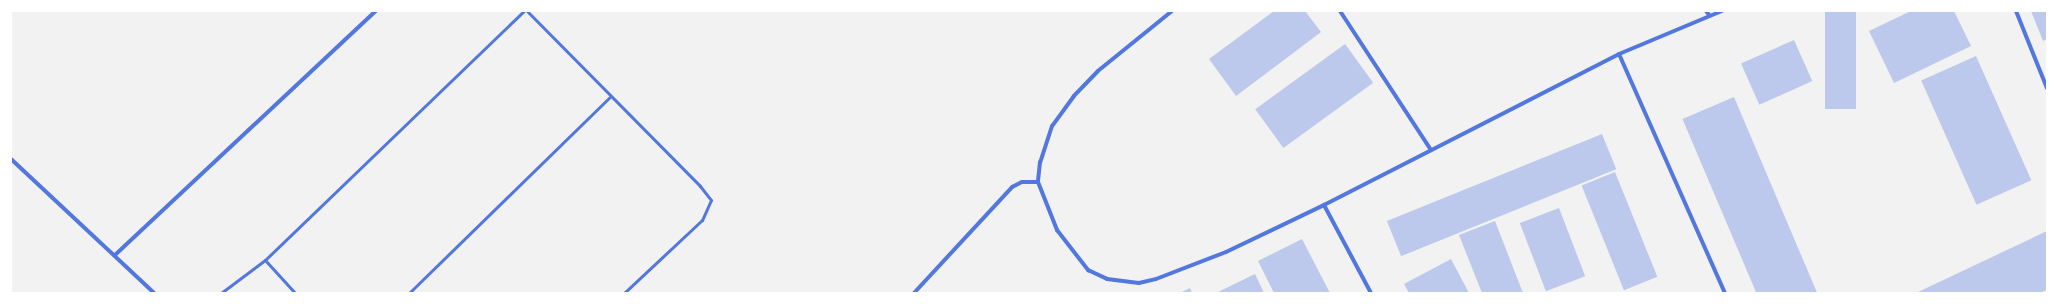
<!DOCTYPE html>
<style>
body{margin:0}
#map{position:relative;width:2058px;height:304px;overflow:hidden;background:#f2f2f2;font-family:Mulish,sans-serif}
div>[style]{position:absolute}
.building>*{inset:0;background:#bdc9ec;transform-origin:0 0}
.service>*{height:3px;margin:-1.5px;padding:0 1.5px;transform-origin:1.5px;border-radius:1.5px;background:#5277de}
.minor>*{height:4px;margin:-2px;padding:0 2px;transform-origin:2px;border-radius:2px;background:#5277de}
span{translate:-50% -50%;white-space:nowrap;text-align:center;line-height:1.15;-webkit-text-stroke:3.5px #fff;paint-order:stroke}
.frame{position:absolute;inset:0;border:12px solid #fff;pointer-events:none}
</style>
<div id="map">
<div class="building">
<i style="clip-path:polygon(1274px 11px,1305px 11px,1321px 32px,1236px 96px,1209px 59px)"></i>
<i style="left:1825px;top:11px;width:31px;height:98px"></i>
<i style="clip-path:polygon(1911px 11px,1954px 11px,1971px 46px,1894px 83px,1869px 31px)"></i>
<i style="clip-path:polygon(2031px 11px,2047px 11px,2047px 39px,2043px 41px)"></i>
<i style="left:1794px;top:40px;width:45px;height:58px;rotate:66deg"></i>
<i style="left:1345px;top:44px;width:48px;height:111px;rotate:54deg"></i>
<i style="left:1976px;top:56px;width:136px;height:60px;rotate:66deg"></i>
<i style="left:1734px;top:97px;width:213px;height:56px;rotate:67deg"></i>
<i style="left:1602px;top:134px;width:38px;height:232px;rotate:68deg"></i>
<i style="left:1615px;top:172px;width:113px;height:36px;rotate:68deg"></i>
<i style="left:1559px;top:208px;width:73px;height:42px;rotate:69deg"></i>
<i style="clip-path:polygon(1495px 221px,1523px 293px,1482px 293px,1459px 235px)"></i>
<i style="clip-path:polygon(2047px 231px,2047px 290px,2040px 293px,1916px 293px)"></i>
<i style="clip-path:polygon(1302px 239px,1330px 293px,1274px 293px,1258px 261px)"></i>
<i style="clip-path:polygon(1451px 259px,1469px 293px,1409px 293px,1404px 284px)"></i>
<i style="clip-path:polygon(1255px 274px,1264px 293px,1216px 293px)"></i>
<i style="clip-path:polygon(1190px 288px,1192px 293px,1180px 293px)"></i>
</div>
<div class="service">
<i style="left:527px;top:11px;width:246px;rotate:45.3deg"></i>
<i style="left:700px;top:186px;width:18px;rotate:52deg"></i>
<i style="left:711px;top:200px;width:22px;rotate:114deg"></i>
<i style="left:702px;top:220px;width:107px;rotate:136.9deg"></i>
<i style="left:265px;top:260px;width:45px;rotate:47.7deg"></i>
<i style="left:221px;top:293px;width:55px;rotate:-36.9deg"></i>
<i style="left:265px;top:260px;width:359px;rotate:-43.9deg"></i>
<i style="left:409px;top:293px;width:281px;rotate:-44.3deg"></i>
</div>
<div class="minor">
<i style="left:1172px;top:11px;width:95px;rotate:141deg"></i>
<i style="left:1098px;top:71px;width:35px;rotate:134deg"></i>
<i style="left:1074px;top:96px;width:37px;rotate:126deg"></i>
<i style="left:1052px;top:126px;width:38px;rotate:108deg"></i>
<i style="left:1040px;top:162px;width:20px;rotate:96deg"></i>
<i style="left:1038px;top:182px;width:52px;rotate:68.4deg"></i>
<i style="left:1057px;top:230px;width:51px;rotate:52.2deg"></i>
<i style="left:1088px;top:270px;width:21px;rotate:25deg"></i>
<i style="left:1107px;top:279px;width:32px;rotate:7deg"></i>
<i style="left:1139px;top:283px;width:17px;rotate:-13deg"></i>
<i style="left:1156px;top:279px;width:75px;rotate:-21.1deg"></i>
<i style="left:1226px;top:252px;width:109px;rotate:-25.6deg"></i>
<i style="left:1324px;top:205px;width:331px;rotate:-27.1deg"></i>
<i style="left:1619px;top:54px;width:112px;rotate:-22.7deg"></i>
<i style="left:1340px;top:11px;width:166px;rotate:56.8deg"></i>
<i style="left:1706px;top:11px;width:6px;rotate:51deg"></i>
<i style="left:2016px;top:11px;width:83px;rotate:68.1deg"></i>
<i style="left:1619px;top:54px;width:261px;rotate:66.1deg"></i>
<i style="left:11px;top:159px;width:196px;rotate:43.1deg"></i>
<i style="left:1324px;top:205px;width:100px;rotate:61.9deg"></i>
<i style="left:115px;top:255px;width:357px;rotate:-43.1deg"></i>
<i style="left:914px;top:293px;width:144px;rotate:-47.2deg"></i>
<i style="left:1012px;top:187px;width:11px;rotate:-27deg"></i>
<i style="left:1022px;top:182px;width:16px"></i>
</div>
<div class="frame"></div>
</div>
